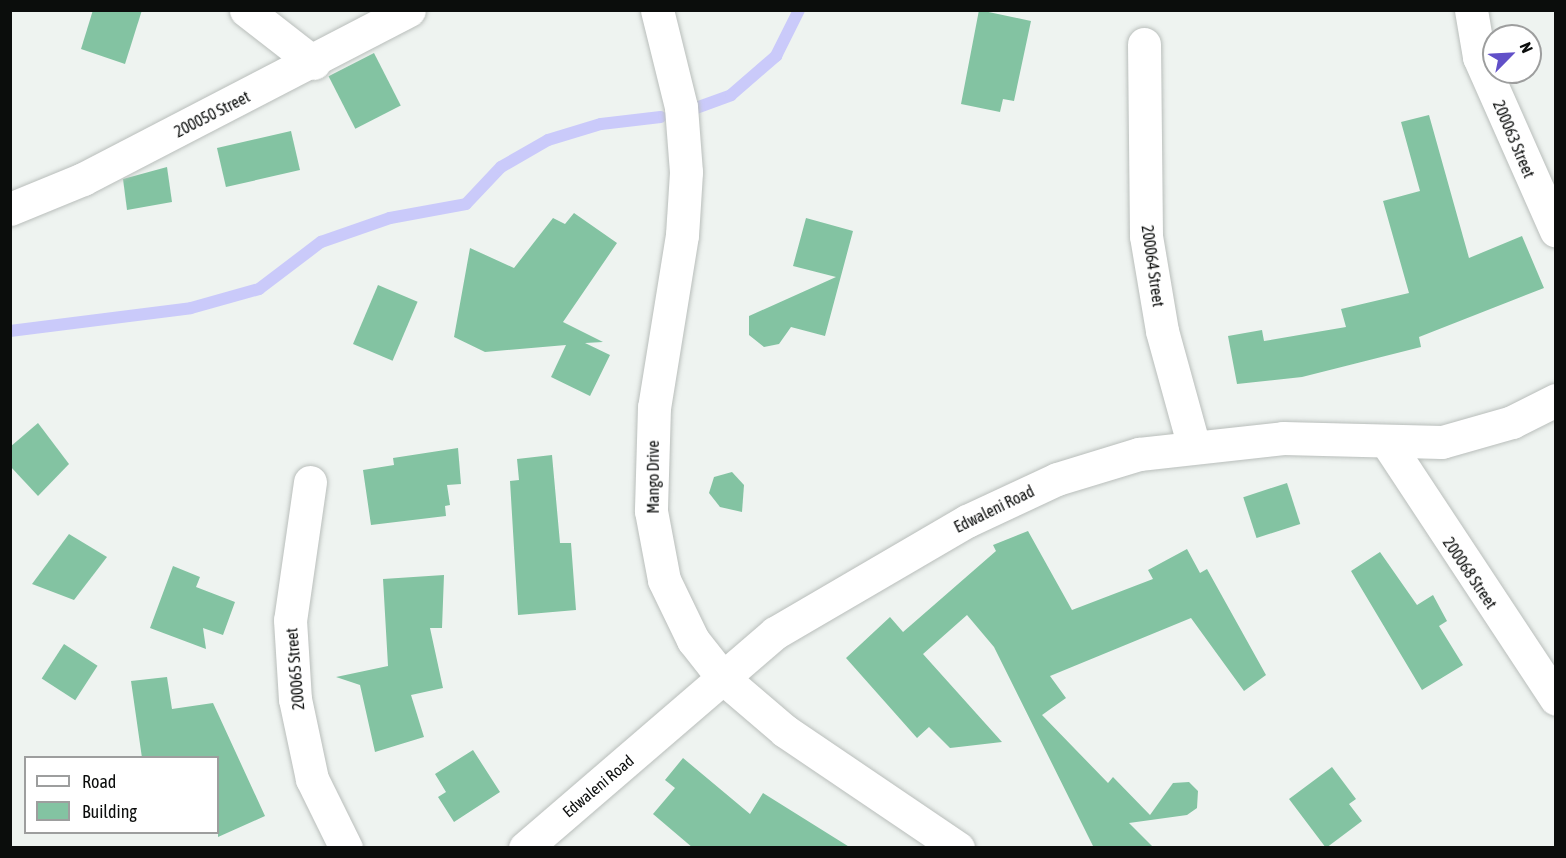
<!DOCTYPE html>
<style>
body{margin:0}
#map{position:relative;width:1566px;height:858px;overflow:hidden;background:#eef3f0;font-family:"Asap Condensed",sans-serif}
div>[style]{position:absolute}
.stream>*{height:12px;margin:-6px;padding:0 6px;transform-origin:6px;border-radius:6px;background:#cacafa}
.building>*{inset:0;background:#83c3a2;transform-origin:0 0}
.roads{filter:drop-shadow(0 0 2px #b9bebb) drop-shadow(0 0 2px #b9bebb)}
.minor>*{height:33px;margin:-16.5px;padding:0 16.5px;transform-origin:16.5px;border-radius:16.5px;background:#fff}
span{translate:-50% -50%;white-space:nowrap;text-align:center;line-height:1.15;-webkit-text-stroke:5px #fff;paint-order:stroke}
.street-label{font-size:16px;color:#0b0d0c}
.frame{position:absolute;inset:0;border:12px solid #0b0d0c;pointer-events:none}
.legend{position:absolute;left:24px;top:756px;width:195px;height:78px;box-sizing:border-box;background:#fff;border:2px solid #9d9e9e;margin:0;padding:8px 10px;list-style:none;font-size:18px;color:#0b0d0c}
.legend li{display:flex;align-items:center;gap:12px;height:30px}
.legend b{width:30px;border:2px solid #9d9e9e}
.north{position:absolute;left:1482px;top:24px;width:60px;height:60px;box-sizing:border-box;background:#fff;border:2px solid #9d9e9e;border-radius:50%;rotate:66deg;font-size:16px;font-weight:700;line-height:24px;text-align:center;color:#0b0d0c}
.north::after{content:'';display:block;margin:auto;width:21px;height:27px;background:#6150c8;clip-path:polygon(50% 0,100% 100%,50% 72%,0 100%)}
</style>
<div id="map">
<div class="stream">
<i style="left:696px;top:108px;width:37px;rotate:-20deg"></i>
<i style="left:731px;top:95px;width:60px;rotate:-40.9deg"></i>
<i style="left:776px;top:56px;width:51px;rotate:-63.4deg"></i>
<i style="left:10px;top:331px;width:182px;rotate:-7.2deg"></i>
<i style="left:191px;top:308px;width:71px;rotate:-15.6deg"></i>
<i style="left:259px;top:289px;width:78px;rotate:-37.2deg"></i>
<i style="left:321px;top:242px;width:73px;rotate:-19.2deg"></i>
<i style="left:390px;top:218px;width:77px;rotate:-10.4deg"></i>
<i style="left:466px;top:204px;width:51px;rotate:-46.6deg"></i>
<i style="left:501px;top:167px;width:54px;rotate:-29.9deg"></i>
<i style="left:548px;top:140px;width:55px;rotate:-16.8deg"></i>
<i style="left:601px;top:124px;width:60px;rotate:-6.7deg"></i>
</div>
<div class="building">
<i style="clip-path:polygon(93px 10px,142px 10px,125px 64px,81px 49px)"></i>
<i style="clip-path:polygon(979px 10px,1031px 21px,1014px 101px,1003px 99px,1000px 112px,961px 104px)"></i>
<i style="left:374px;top:53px;width:59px;height:51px;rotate:63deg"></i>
<i style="clip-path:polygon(1429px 115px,1469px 258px,1522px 236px,1544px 288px,1419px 337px,1421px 347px,1302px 377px,1237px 384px,1228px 336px,1262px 330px,1264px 341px,1346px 327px,1341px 309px,1409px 293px,1383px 201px,1420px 191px,1401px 122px)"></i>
<i style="left:291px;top:131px;width:40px;height:76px;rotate:77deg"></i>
<i style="clip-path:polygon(167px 167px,172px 202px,127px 210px,123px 179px)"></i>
<i style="clip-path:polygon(574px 213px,617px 243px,563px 322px,603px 342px,585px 343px,610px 355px,590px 396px,551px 377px,566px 345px,485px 352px,454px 337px,470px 248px,514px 268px,553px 218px,565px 224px)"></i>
<i style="clip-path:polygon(806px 218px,853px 231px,825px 336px,791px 327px,779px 344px,764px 347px,749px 335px,749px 316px,836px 277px,793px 266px)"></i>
<i style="left:378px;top:285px;width:43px;height:64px;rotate:23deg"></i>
<i style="clip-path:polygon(38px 423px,69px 464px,38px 496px,10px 466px,10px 447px)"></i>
<i style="clip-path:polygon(458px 448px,461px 484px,447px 485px,450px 505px,445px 506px,446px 516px,371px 525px,363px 470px,394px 465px,393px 458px)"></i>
<i style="clip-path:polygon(552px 455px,560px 543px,571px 543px,576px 610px,518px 615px,510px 481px,519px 480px,517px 459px)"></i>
<i style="clip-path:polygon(732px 472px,744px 485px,742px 512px,720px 507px,709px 493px,714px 477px)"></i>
<i style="left:1287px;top:483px;width:43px;height:46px;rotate:72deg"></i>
<i style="clip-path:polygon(1028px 531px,1072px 610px,1153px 579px,1148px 570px,1187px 549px,1200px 573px,1207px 569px,1266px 675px,1244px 691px,1191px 618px,1050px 676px,1066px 698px,1042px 715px,1108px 783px,1113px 777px,1150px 815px,1173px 783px,1189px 782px,1198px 791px,1197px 808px,1187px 815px,1129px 823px,1154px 848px,1094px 848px,994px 647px,967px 615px,923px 654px,1002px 742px,950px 748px,929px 727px,917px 738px,846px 658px,890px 617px,903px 632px,996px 551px,993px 545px)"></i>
<i style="clip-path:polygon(69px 534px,107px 557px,74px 600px,32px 584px)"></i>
<i style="clip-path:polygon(1380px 552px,1417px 605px,1433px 595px,1447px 621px,1439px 626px,1463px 665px,1422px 690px,1351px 571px)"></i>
<i style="clip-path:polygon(173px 566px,200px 577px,196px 587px,235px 602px,223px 635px,203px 628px,206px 649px,150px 628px)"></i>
<i style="clip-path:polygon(444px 575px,442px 628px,430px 628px,443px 688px,411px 695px,424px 737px,375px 752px,360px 685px,336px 677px,388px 666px,383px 579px)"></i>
<i style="left:64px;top:644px;width:40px;height:41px;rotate:33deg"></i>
<i style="clip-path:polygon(167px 677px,172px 709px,213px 703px,265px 816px,218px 837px,218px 758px,142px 758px,131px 681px)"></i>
<i style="clip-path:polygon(473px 750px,500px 792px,454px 822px,438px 797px,446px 792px,435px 774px)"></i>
<i style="clip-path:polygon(683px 758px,750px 814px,763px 793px,851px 848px,693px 848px,653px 814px,675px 788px,665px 780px)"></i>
<i style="clip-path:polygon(1332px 767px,1356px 799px,1349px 804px,1362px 821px,1326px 848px,1289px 799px)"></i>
</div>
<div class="roads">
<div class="minor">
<i style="left:246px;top:10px;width:86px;rotate:37.9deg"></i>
<i style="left:657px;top:10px;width:100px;rotate:76.1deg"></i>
<i style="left:681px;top:107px;width:65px;rotate:85.6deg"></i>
<i style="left:686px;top:172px;width:63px;rotate:93.6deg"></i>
<i style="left:682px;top:235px;width:174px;rotate:99.2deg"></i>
<i style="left:654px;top:407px;width:104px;rotate:91.7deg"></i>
<i style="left:651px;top:511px;width:70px;rotate:79.3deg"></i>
<i style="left:664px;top:580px;width:67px;rotate:64.2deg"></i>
<i style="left:693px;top:640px;width:48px;rotate:51.7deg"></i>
<i style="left:723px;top:678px;width:82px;rotate:40.5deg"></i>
<i style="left:785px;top:731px;width:209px;rotate:34.1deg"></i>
<i style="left:1471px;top:10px;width:48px;rotate:80.3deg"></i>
<i style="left:1479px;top:57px;width:190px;rotate:66.1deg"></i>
<i style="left:1144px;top:44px;width:192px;rotate:89.4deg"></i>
<i style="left:1146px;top:236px;width:96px;rotate:80.4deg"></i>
<i style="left:1162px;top:331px;width:120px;rotate:74.6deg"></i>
<i style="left:10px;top:209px;width:79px;rotate:-22.3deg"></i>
<i style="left:83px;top:179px;width:367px;rotate:-27.4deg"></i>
<i style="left:1388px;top:444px;width:305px;rotate:56.6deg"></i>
<i style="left:310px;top:482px;width:139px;rotate:98.2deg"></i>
<i style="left:290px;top:620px;width:79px;rotate:86.4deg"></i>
<i style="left:295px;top:699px;width:82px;rotate:78deg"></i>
<i style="left:312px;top:779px;width:77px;rotate:63.8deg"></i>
<i style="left:525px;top:848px;width:330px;rotate:-40.7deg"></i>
<i style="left:775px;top:633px;width:222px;rotate:-30.3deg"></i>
<i style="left:967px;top:521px;width:99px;rotate:-25deg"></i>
<i style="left:1057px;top:479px;width:86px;rotate:-17deg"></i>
<i style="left:1139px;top:454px;width:145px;rotate:-6.3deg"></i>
<i style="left:1283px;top:438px;width:159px;rotate:1.4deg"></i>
<i style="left:1442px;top:442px;width:73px;rotate:-15.9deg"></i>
<i style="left:1512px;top:422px;width:49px;rotate:-26.6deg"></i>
</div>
</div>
<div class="street-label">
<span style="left:212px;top:114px;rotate:-27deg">200050 Street</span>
<span style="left:1514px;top:139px;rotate:67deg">200063 Street</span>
<span style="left:1153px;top:266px;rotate:82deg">200064 Street</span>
<span style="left:653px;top:477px;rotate:-90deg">Mango Drive</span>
<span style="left:994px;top:509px;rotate:-26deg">Edwaleni Road</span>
<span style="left:1470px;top:573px;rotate:56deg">200068 Street</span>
<span style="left:295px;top:669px;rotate:-95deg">200065 Street</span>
<span style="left:598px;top:786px;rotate:-40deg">Edwaleni Road</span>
</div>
<div class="frame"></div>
<ul class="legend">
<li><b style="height:8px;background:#fff"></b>Road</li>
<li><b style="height:16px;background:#83c3a2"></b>Building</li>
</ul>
<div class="north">N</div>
</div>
